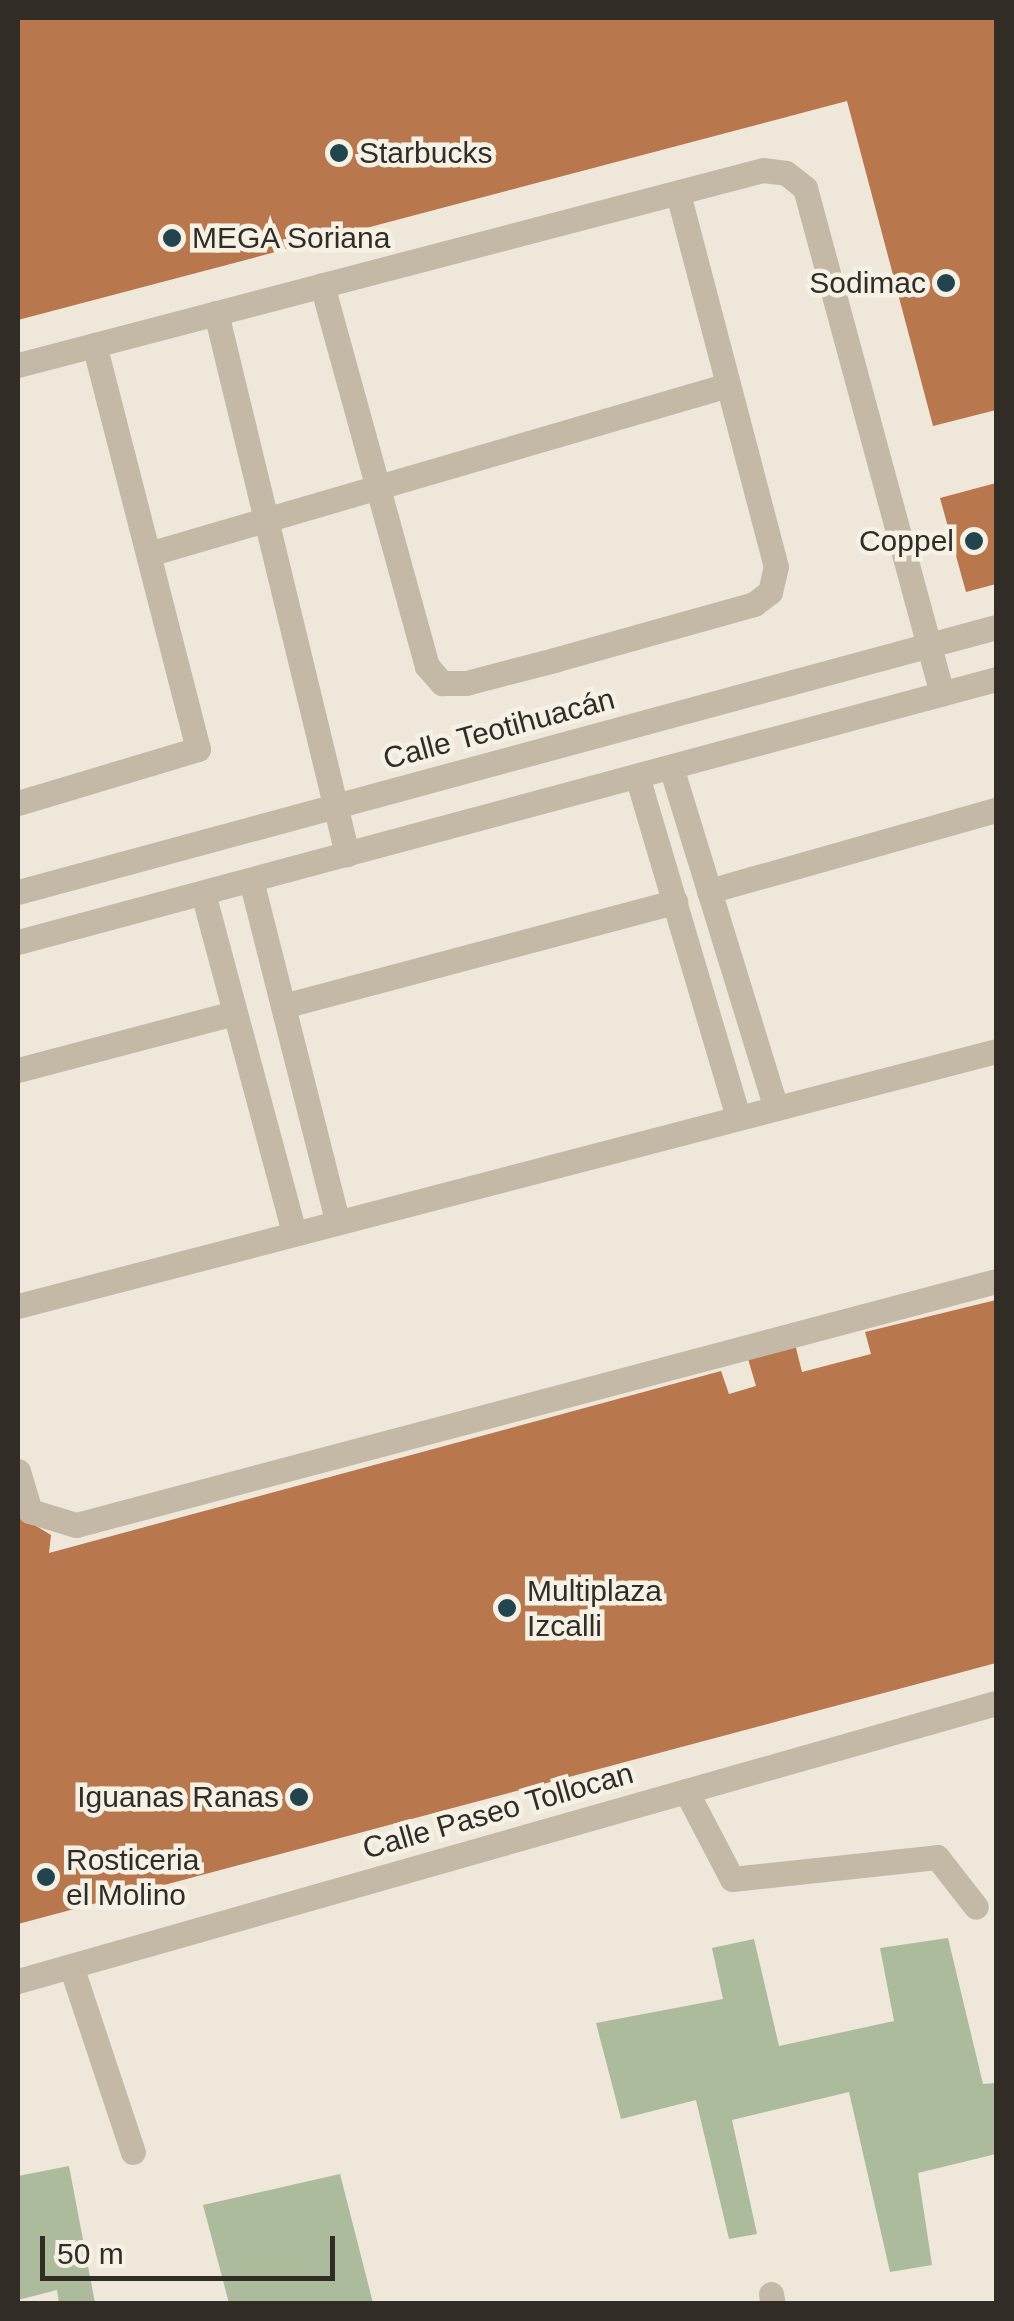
<!DOCTYPE html>
<meta charset="utf-8">
<style>
body{margin:0}
#map{position:relative;width:1014px;height:2321px;overflow:hidden;background:#eee7da;font-family:Arial,sans-serif}
div>[style]{position:absolute}
.green>*{inset:0;background:#acbb9b}
.building>*{inset:0;background:#b8774d}
.minor>*{height:25px;margin:-12.5px;padding:0 12.5px;transform-origin:12.5px;border-radius:12.5px;background:#c4b9a7}
.dots>*{width:28px;height:28px;translate:-50% -50%;box-sizing:border-box;border:5px solid #f6f1e5;border-radius:50%}
span{translate:-50% -50%;white-space:nowrap;text-align:center;line-height:1.15;-webkit-text-stroke:9px #f6f1e5;paint-order:stroke}
.poi-label{font-size:30px;color:#322c27}
.left{translate:0 -50%;text-align:left}
.right{translate:-100% -50%;text-align:right}
.street-label{font-size:30px;color:#322c27}
.frame{position:absolute;inset:0;border:20px solid #322c27;pointer-events:none}
.scale{position:absolute;left:40px;top:2236px;width:295px;height:45px;box-sizing:border-box;border:5px solid #322c27;border-top:0;padding-left:12px;font-size:30px;line-height:35px;white-space:nowrap;color:#322c27;-webkit-text-stroke:8px #f6f1e5;paint-order:stroke}
</style>
<div id="map">
<div class="green">
<i style="clip-path:polygon(948px 1938px,983px 2084px,996px 2083px,996px 2154px,918px 2173px,932px 2265px,890px 2272px,849px 2092px,732px 2120px,757px 2234px,729px 2239px,696px 2100px,621px 2119px,596px 2023px,723px 1999px,712px 1948px,754px 1939px,779px 2046px,894px 2021px,880px 1948px)"></i>
<i style="clip-path:polygon(69px 2166px,95px 2303px,59px 2303px,57px 2290px,18px 2300px,18px 2176px)"></i>
<i style="clip-path:polygon(340px 2174px,373px 2303px,229px 2303px,203px 2205px)"></i>
</div>
<div class="building">
<i style="clip-path:polygon(18px 18px,996px 18px,996px 410px,933px 426px,847px 101px,18px 320px)"></i>
<i style="clip-path:polygon(996px 483px,996px 584px,966px 592px,940px 498px)"></i>
<i style="clip-path:polygon(996px 1300px,996px 1663px,18px 1924px,18px 1515px,51px 1535px,49px 1553px,721px 1371px,729px 1394px,756px 1386px,746px 1352px,794px 1340px,802px 1372px,871px 1354px,865px 1332px)"></i>
</div>
<div class="minor">
<i style="left:322px;top:285px;width:395px;rotate:74.6deg"></i>
<i style="left:427px;top:666px;width:23px;rotate:49deg"></i>
<i style="left:442px;top:683px;width:24px"></i>
<i style="left:466px;top:683px;width:91px;rotate:-14.6deg"></i>
<i style="left:554px;top:660px;width:208px;rotate:-15.6deg"></i>
<i style="left:754px;top:604px;width:20px;rotate:-37deg"></i>
<i style="left:770px;top:592px;width:26px;rotate:-77deg"></i>
<i style="left:776px;top:567px;width:387px;rotate:-104.7deg"></i>
<i style="left:216px;top:313px;width:557px;rotate:76.39deg"></i>
<i style="left:18px;top:365px;width:770px;rotate:-14.67deg"></i>
<i style="left:763px;top:170px;width:23px;rotate:7deg"></i>
<i style="left:786px;top:173px;width:24px;rotate:38deg"></i>
<i style="left:805px;top:188px;width:524px;rotate:74.85deg"></i>
<i style="left:152px;top:553px;width:600px;rotate:-16.26deg"></i>
<i style="left:671px;top:767px;width:357px;rotate:72.9deg"></i>
<i style="left:637px;top:776px;width:356px;rotate:73.5deg"></i>
<i style="left:18px;top:803px;width:188px;rotate:-16.7deg"></i>
<i style="left:198px;top:749px;width:417px;rotate:-104.4deg"></i>
<i style="left:251px;top:880px;width:352px;rotate:75.8deg"></i>
<i style="left:709px;top:891px;width:298px;rotate:-15.8deg"></i>
<i style="left:18px;top:892px;width:1013px;rotate:-15.16deg"></i>
<i style="left:203px;top:893px;width:352px;rotate:75deg"></i>
<i style="left:18px;top:942px;width:1013px;rotate:-15.05deg"></i>
<i style="left:283px;top:1006px;width:406px;rotate:-14.9deg"></i>
<i style="left:18px;top:1070px;width:222px;rotate:-14.8deg"></i>
<i style="left:18px;top:1306px;width:1011px;rotate:-14.61deg"></i>
<i style="left:18px;top:1471px;width:42px;rotate:73.3deg"></i>
<i style="left:30px;top:1511px;width:48px;rotate:16.9deg"></i>
<i style="left:76px;top:1525px;width:952px;rotate:-14.85deg"></i>
<i style="left:686px;top:1791px;width:99px;rotate:62.4deg"></i>
<i style="left:732px;top:1879px;width:206px;rotate:-6.1deg"></i>
<i style="left:937px;top:1857px;width:63px;rotate:52deg"></i>
<i style="left:71px;top:1966px;width:196px;rotate:71.6deg"></i>
<i style="left:18px;top:1981px;width:1017px;rotate:-15.87deg"></i>
<i style="left:771px;top:2294px;width:10px;rotate:79deg"></i>
</div>
<div class="dots">
<i style="left:339px;top:153px;background:#21444e"></i>
<i style="left:172px;top:238px;background:#21444e"></i>
<i style="left:946px;top:283px;background:#21444e"></i>
<i style="left:974px;top:541px;background:#21444e"></i>
<i style="left:507px;top:1608px;background:#21444e"></i>
<i style="left:299px;top:1797px;background:#21444e"></i>
<i style="left:46px;top:1877px;background:#21444e"></i>
</div>
<div class="poi-label">
<span class="left" style="left:359px;top:153px">Starbucks</span>
<span class="left" style="left:192px;top:238px">MEGA Soriana</span>
<span class="right" style="left:926px;top:283px">Sodimac</span>
<span class="right" style="left:954px;top:541px">Coppel</span>
<span class="left" style="left:527px;top:1608px">Multiplaza<br>Izcalli</span>
<span class="right" style="left:279px;top:1797px">Iguanas Ranas</span>
<span class="left" style="left:66px;top:1877px">Rosticeria<br>el Molino</span>
</div>
<div class="street-label">
<span style="left:499px;top:729px;rotate:-15deg">Calle Teotihuacán</span>
<span style="left:498px;top:1811px;rotate:-16deg">Calle Paseo Tollocan</span>
</div>
<div class="frame"></div>
<div class="scale">50 m</div>
</div>
